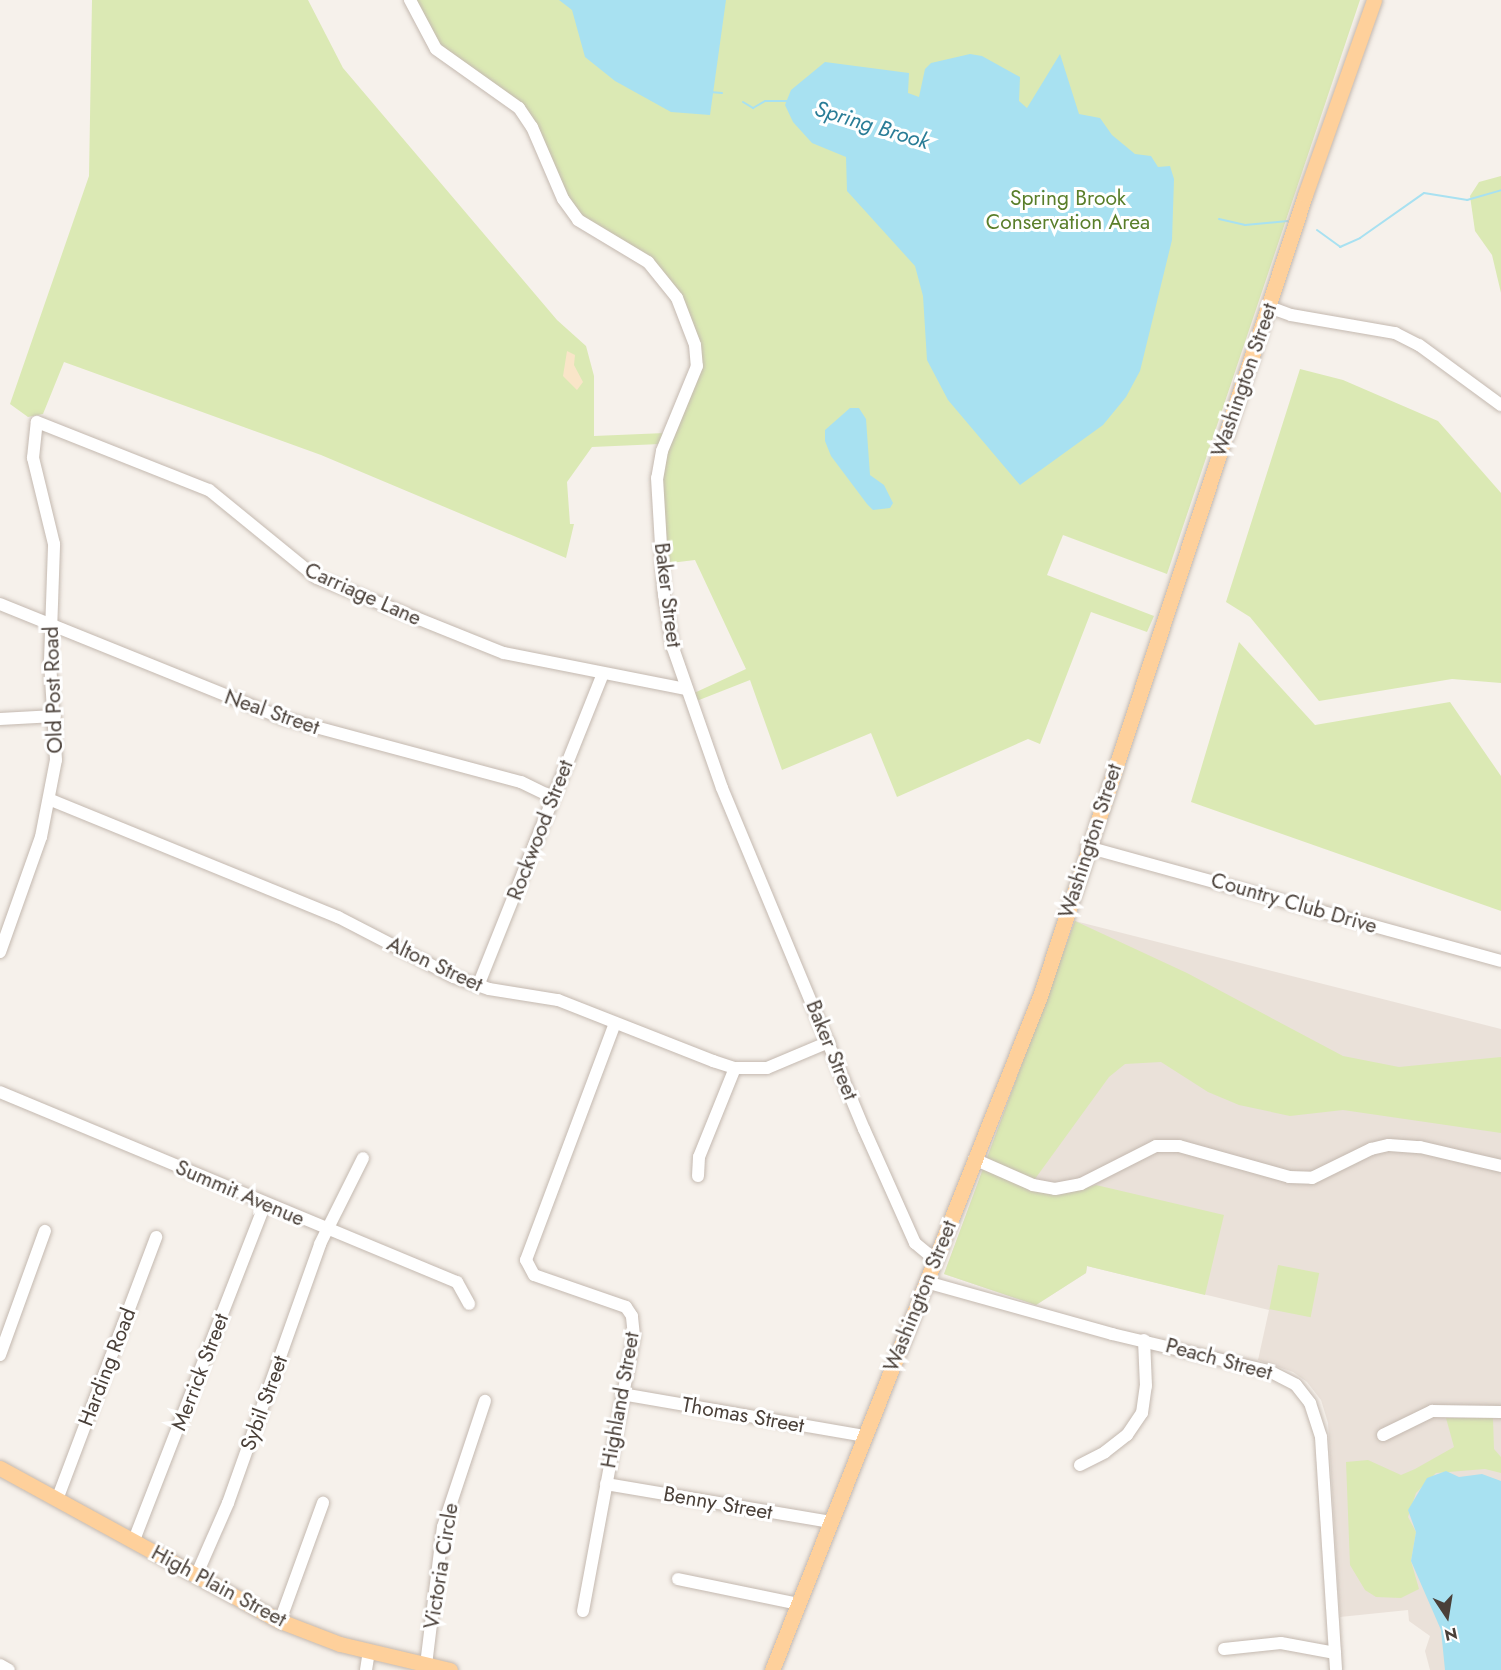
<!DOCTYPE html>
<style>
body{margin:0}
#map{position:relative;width:1501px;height:1670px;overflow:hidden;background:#f6f1eb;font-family:Jost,sans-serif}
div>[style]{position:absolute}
.residential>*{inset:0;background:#eae1d9}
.green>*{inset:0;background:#dbe9b4;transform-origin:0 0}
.sand>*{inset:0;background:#f9e5c8}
.water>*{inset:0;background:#a8e1f1}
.stream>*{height:2px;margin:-1px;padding:0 1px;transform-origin:1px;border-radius:1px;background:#a8e1f1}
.roads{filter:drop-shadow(0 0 2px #c4b9b0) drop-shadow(0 0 2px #c4b9b0)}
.minor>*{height:12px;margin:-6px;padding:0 6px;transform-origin:6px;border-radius:6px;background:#fff}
.major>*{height:15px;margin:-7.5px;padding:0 7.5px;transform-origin:7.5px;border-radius:7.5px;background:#fed09b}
span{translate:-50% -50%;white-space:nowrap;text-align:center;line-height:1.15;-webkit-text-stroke:6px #fff;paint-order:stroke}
.park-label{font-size:21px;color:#597e2a}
.street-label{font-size:21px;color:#4a4039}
.water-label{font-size:22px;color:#2a7d97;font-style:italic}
.north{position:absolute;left:1417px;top:1586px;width:60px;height:60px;-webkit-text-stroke:4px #fff;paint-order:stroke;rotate:168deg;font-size:16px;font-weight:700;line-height:24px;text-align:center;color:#4a4039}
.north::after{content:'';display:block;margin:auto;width:21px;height:27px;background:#4a4039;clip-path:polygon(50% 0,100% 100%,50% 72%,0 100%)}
</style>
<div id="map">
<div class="residential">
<i style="clip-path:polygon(1075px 921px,1501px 1029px,1501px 1670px,1430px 1670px,1425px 1651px,1430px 1636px,1409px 1621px,1408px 1610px,1340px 1617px,1328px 1423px,1321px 1400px,1307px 1382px,1293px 1372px,1258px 1360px,1269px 1310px,1087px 1266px,1086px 1273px,1036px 1305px,944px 1274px)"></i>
</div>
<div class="green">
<i style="clip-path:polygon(92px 0,308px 0,343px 68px,557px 320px,586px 346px,594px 376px,594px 436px,665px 433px,660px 444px,592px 447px,567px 482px,570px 524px,574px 524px,566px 558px,321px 455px,64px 362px,43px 414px,28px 417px,10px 404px,89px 176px)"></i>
<i style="clip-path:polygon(410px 0,1360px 0,1167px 574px,1063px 535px,1047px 575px,1154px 616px,1147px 632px,1091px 612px,1040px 744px,1028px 739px,897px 797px,871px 733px,782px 770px,750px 680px,694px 702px,692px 694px,746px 669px,695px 560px,662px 564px,657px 478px,697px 366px,665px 279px,578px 220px,527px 118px,448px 60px)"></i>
<i style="clip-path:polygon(1501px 176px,1501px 293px,1492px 255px,1475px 231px,1470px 196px,1479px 182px)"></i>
<i style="clip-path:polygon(1300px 369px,1343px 380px,1438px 421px,1501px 493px,1501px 683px,1452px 679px,1319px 701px,1250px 617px,1226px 602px)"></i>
<i style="clip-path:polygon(1239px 642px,1315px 725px,1450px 702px,1501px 776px,1501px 911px,1191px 802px)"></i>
<i style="clip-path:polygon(1075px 921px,1187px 973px,1343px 1056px,1399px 1067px,1501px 1057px,1501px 1133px,1343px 1110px,1290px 1116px,1239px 1105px,1208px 1092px,1161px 1062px,1125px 1064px,1109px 1077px,1027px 1190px,1059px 1195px,1096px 1185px,1224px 1215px,1205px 1295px,1087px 1266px,1086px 1273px,1036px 1305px,944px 1274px)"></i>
<i style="left:1278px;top:1265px;width:42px;height:45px;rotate:11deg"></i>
<i style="clip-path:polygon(1446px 1418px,1493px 1418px,1494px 1449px,1501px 1457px,1501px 1473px,1485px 1469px,1436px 1473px,1416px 1493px,1408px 1517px,1416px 1532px,1411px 1561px,1419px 1589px,1401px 1598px,1376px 1597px,1365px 1590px,1350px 1565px,1346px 1462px,1368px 1460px,1401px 1475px,1415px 1469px,1454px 1447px)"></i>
</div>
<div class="sand">
<i style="clip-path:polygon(567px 351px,575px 355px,574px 365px,583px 382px,577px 390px,563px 376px)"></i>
</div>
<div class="water">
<i style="clip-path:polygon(559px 0,726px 0,710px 115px,671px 112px,615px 81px,585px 57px,572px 10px)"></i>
<i style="clip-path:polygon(970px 54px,982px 56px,1020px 77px,1019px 101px,1027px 108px,1060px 54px,1079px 114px,1100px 118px,1112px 135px,1135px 154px,1151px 156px,1158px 167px,1170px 166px,1174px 179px,1172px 240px,1140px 371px,1126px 397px,1103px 425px,1020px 485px,948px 400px,927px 360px,923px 296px,915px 266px,847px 191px,846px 157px,812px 143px,793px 122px,785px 105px,791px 90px,825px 62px,909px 73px,908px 93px,919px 97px,925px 69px,931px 63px)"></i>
<i style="clip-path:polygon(850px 408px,859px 408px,866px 419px,870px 475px,884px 485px,893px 503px,890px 508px,873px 510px,867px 504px,831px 456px,825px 441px,825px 430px)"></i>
<i style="clip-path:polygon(1446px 1471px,1459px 1477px,1482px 1474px,1501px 1481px,1501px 1670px,1445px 1670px,1441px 1630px,1411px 1561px,1416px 1532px,1408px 1510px,1427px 1478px)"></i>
</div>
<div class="stream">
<i style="left:710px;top:92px;width:12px;rotate:5deg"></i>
<i style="left:743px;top:102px;width:12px;rotate:31deg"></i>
<i style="left:753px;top:108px;width:14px;rotate:-30deg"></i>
<i style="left:765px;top:101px;width:23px"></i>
<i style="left:1219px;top:219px;width:27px;rotate:13deg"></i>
<i style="left:1245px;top:225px;width:43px;rotate:-5.3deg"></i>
<i style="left:1317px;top:230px;width:29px;rotate:36deg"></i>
<i style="left:1340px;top:247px;width:22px;rotate:-24deg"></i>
<i style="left:1360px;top:238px;width:78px;rotate:-35.1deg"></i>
<i style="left:1424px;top:193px;width:44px;rotate:9.2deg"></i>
<i style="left:1467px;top:200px;width:35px;rotate:-16deg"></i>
</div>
<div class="roads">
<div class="minor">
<i style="left:410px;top:0;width:55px;rotate:62deg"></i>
<i style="left:436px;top:49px;width:102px;rotate:35.4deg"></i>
<i style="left:519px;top:108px;width:23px;rotate:56deg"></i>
<i style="left:532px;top:127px;width:78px;rotate:66.7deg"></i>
<i style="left:563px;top:199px;width:26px;rotate:54deg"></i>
<i style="left:578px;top:220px;width:82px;rotate:31deg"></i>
<i style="left:648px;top:262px;width:46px;rotate:51.1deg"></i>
<i style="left:677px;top:298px;width:50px;rotate:69deg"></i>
<i style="left:695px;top:345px;width:21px;rotate:85deg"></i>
<i style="left:697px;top:366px;width:92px;rotate:112.4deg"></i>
<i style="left:662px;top:451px;width:27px;rotate:100deg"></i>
<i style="left:657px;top:478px;width:117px;rotate:86.6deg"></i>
<i style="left:664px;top:595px;width:54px;rotate:80.4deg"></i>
<i style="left:673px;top:648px;width:148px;rotate:70.7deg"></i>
<i style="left:722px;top:788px;width:369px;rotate:67.4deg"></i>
<i style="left:864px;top:1129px;width:125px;rotate:65.9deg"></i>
<i style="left:915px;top:1243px;width:26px;rotate:40deg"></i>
<i style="left:1269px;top:307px;width:23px;rotate:20deg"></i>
<i style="left:1291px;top:315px;width:106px;rotate:9.8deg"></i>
<i style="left:1395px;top:333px;width:27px;rotate:27deg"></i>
<i style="left:1419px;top:345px;width:102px;rotate:36.2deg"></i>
<i style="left:0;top:604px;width:304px;rotate:22deg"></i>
<i style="left:282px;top:718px;width:247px;rotate:15deg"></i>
<i style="left:521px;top:782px;width:34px;rotate:26deg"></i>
<i style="left:0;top:719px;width:55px;rotate:-3.1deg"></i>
<i style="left:51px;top:800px;width:310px;rotate:22.2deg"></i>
<i style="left:338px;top:917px;width:131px;rotate:27.3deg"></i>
<i style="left:454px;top:977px;width:37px;rotate:19deg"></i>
<i style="left:489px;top:989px;width:70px;rotate:9.1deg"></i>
<i style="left:558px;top:1000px;width:167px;rotate:21.5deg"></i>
<i style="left:713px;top:1061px;width:23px;rotate:18deg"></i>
<i style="left:735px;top:1068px;width:32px"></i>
<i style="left:767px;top:1068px;width:67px;rotate:-22.8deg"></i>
<i style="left:1087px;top:847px;width:429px;rotate:15.4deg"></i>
<i style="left:0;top:952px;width:122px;rotate:-70.4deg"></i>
<i style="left:41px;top:837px;width:78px;rotate:-79deg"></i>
<i style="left:56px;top:760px;width:99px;rotate:-93.5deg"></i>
<i style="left:50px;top:661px;width:117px;rotate:-88deg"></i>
<i style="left:54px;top:544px;width:89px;rotate:-103.7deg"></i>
<i style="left:33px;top:458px;width:36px;rotate:-84deg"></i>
<i style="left:37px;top:422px;width:185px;rotate:21.6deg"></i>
<i style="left:209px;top:490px;width:139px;rotate:39.2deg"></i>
<i style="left:317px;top:578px;width:201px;rotate:21.9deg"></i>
<i style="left:504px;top:653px;width:185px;rotate:11.2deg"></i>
<i style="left:478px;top:986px;width:336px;rotate:-68.2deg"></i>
<i style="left:0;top:1092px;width:495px;rotate:22.6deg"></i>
<i style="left:457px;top:1282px;width:25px;rotate:61deg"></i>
<i style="left:974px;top:1159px;width:64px;rotate:23.8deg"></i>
<i style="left:1033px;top:1185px;width:22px;rotate:10deg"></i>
<i style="left:1055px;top:1189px;width:26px;rotate:-11deg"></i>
<i style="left:1081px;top:1184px;width:84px;rotate:-26.9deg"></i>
<i style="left:1156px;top:1146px;width:23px"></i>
<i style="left:1179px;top:1146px;width:114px;rotate:15.7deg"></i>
<i style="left:1289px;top:1177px;width:23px;rotate:2deg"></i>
<i style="left:1312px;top:1178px;width:66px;rotate:-26.2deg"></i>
<i style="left:1371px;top:1149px;width:18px;rotate:-13deg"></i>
<i style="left:1389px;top:1145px;width:31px;rotate:4deg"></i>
<i style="left:1420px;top:1147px;width:83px;rotate:13.2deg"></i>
<i style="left:698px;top:1176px;width:19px;rotate:-87deg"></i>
<i style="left:699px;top:1157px;width:96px;rotate:-68deg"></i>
<i style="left:926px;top:1282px;width:193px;rotate:15.6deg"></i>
<i style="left:1112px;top:1334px;width:161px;rotate:13.3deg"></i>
<i style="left:1269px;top:1371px;width:30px;rotate:27deg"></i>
<i style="left:1296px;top:1385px;width:23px;rotate:52deg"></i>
<i style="left:1310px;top:1403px;width:36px;rotate:72deg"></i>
<i style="left:1321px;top:1437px;width:233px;rotate:86.3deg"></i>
<i style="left:0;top:1355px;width:132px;rotate:-70.1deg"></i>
<i style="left:622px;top:1394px;width:247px;rotate:9.8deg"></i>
<i style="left:1383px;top:1435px;width:55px;rotate:-26.1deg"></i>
<i style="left:1432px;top:1411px;width:69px;rotate:0.8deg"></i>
<i style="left:1080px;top:1465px;width:28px;rotate:-27deg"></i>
<i style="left:1105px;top:1452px;width:28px;rotate:-38deg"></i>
<i style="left:1127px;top:1435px;width:27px;rotate:-56deg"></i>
<i style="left:1142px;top:1413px;width:27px;rotate:-82deg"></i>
<i style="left:1146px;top:1386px;width:46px;rotate:-92.5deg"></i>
<i style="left:606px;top:1484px;width:228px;rotate:9.6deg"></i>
<i style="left:58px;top:1497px;width:278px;rotate:-69.3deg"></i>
<i style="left:134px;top:1540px;width:361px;rotate:-68.7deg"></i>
<i style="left:196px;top:1576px;width:80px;rotate:-66.3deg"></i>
<i style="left:228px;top:1503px;width:275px;rotate:-70.4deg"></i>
<i style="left:320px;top:1244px;width:96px;rotate:-63.4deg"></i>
<i style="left:678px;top:1579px;width:124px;rotate:11.7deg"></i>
<i style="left:583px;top:1611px;width:280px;rotate:-79.5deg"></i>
<i style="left:634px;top:1336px;width:20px;rotate:-96deg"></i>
<i style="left:632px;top:1316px;width:11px;rotate:-124deg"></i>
<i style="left:626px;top:1307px;width:97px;rotate:-160.8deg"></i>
<i style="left:534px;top:1275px;width:17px;rotate:-118deg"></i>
<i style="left:526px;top:1260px;width:253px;rotate:-69.4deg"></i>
<i style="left:280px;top:1621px;width:126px;rotate:-70deg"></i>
<i style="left:1224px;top:1649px;width:57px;rotate:-6deg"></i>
<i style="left:1281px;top:1643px;width:55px;rotate:10.5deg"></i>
<i style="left:0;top:1665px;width:10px;rotate:29deg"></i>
<i style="left:426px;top:1665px;width:139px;rotate:-83deg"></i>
<i style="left:443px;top:1527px;width:133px;rotate:-71.6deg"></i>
<i style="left:366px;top:1670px;width:18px;rotate:-81deg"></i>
</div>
<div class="major">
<i style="left:0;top:1468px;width:319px;rotate:28.7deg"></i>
<i style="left:280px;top:1621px;width:64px;rotate:21deg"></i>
<i style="left:340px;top:1644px;width:113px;rotate:13.3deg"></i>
<i style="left:772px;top:1670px;width:725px;rotate:-68.32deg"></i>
<i style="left:1040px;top:996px;width:844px;rotate:-71.69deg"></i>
<i style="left:1305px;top:195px;width:207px;rotate:-70.5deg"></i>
</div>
</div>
<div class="park-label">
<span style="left:1068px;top:210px">Spring Brook<br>Conservation Area</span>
</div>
<div class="street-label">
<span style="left:1244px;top:380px;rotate:-71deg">Washington Street</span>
<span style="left:363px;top:594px;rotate:24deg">Carriage Lane</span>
<span style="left:668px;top:595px;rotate:83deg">Baker Street</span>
<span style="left:53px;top:690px;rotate:-92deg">Old Post Road</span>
<span style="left:272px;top:712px;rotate:19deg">Neal Street</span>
<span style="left:540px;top:830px;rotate:-69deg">Rockwood Street</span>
<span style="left:1090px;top:841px;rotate:-72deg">Washington Street</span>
<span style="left:1294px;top:903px;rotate:16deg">Country Club Drive</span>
<span style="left:435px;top:964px;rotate:25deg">Alton Street</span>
<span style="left:832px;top:1050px;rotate:68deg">Baker Street</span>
<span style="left:240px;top:1193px;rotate:23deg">Summit Avenue</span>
<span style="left:920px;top:1296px;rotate:-68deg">Washington Street</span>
<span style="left:1219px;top:1359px;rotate:15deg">Peach Street</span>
<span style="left:107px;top:1367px;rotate:-69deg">Harding Road</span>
<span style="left:200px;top:1372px;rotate:-69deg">Merrick Street</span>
<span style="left:620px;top:1400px;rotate:-80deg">Highland Street</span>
<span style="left:264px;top:1403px;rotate:-70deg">Sybil Street</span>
<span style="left:743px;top:1415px;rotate:10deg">Thomas Street</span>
<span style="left:718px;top:1503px;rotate:10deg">Benny Street</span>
<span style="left:441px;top:1566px;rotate:-81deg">Victoria Circle</span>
<span style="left:219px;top:1586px;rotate:28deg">High Plain Street</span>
</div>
<div class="water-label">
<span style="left:872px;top:125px;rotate:17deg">Spring Brook</span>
</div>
<div class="north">N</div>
</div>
